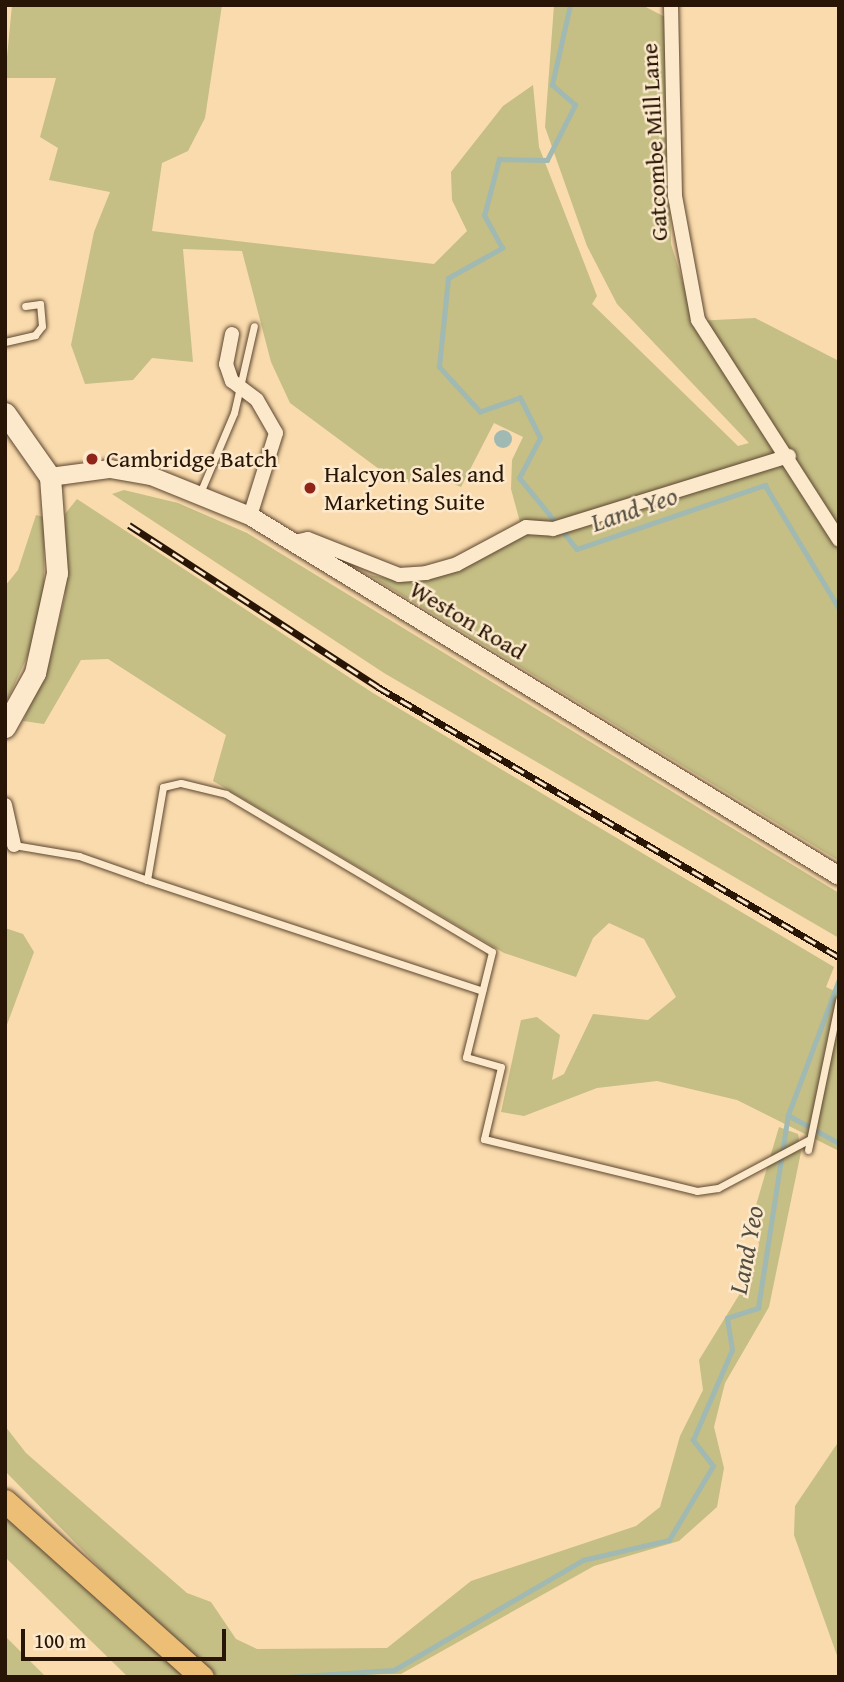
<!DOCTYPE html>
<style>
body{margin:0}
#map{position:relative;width:844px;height:1682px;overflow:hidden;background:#fadbad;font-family:"Gentium Book Plus",serif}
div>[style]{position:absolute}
.green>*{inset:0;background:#c5be85}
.water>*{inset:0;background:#a0b9b2}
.round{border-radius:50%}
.stream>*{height:4.5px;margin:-2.25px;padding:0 2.25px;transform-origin:2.25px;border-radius:2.25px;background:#a0b9b2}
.roads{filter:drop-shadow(0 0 2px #5c4630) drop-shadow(0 0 2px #5c4630)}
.service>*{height:7px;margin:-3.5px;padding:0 3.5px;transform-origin:3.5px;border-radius:3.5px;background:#fce8ca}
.minor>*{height:14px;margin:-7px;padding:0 7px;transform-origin:7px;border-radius:7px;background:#fce8ca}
.tertiary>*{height:18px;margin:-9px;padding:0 9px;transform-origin:9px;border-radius:9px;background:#fce8ca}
.secondary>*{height:21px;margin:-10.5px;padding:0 10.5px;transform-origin:10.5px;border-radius:10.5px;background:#fce8ca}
.primary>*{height:23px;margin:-11.5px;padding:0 11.5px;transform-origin:11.5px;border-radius:11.5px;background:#edbe76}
.rail>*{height:7px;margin-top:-3.5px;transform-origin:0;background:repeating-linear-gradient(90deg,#fce8ca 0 13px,#281506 0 26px);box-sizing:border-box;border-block:2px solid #281506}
.dots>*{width:19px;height:19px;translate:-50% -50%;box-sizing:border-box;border:4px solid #fce8ca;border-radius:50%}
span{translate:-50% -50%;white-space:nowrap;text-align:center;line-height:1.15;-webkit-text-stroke:5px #fce8ca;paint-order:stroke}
.street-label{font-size:24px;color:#281506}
.poi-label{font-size:24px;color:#281506}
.left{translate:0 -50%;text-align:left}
.water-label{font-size:26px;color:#524e42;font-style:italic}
.frame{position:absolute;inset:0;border:7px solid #281506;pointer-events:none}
.scale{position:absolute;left:21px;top:1629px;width:205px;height:32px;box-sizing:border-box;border:4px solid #281506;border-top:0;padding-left:9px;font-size:21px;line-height:24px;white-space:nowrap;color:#281506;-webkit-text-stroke:5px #fce8ca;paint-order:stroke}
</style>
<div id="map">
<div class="green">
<i style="clip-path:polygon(12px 5px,222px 5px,205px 118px,188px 151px,162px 163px,152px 231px,434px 264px,467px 231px,452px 200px,451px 172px,503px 106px,533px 85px,539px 147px,597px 296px,592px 304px,738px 446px,749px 443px,617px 304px,587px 246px,545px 127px,554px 5px,642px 5px,665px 17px,671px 244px,695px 321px,755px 318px,839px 361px,839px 861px,369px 575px,400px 580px,536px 531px,520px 522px,511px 489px,512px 460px,523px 437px,494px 423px,461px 487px,420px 470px,407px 484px,383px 472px,290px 403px,271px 362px,242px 251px,183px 249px,193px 362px,152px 358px,133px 380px,85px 384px,71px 345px,94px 232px,110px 192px,49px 180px,58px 148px,40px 137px,56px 78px,5px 78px)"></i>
<i style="clip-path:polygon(124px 490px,178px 503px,247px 533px,839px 893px,839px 938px,384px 673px,112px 494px)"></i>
<i style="clip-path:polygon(77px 499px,373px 693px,834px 967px,826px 987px,839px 993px,839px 1151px,737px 1100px,657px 1081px,597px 1088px,524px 1116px,501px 1112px,521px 1020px,537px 1017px,560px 1035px,552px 1080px,564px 1074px,593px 1014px,648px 1020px,676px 997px,644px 939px,609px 923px,593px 938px,576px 977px,504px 953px,213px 781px,226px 735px,108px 659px,81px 660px,44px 724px,23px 721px,48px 666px,65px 596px,65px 514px)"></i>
<i style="clip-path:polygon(36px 515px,44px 517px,44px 594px,34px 642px,5px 705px,5px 586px,18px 570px)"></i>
<i style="clip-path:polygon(5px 928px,23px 934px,34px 952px,5px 1030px)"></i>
<i style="clip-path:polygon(779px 1127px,798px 1134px,801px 1152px,769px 1307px,725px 1383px,714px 1427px,724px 1468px,717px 1507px,679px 1541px,594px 1566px,401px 1674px,218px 1677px,144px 1613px,5px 1471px,5px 1426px,26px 1453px,187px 1593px,211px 1602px,236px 1639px,257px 1649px,387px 1648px,471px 1581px,636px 1526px,660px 1507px,680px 1436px,703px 1390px,699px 1360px,752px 1274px,759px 1245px,754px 1212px)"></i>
<i style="clip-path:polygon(839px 1441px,839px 1661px,794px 1535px,795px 1506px)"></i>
<i style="clip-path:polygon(5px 1513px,187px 1677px,128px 1677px,5px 1557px)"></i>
<i style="clip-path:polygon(5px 1636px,46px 1677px,5px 1677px)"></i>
</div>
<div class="water">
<i class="round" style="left:494px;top:430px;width:18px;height:18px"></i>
</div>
<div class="stream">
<i style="left:556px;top:523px;width:58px;rotate:-129.4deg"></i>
<i style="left:519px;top:478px;width:45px;rotate:-62.3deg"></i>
<i style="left:540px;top:438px;width:45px;rotate:-116.6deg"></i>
<i style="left:520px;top:398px;width:42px;rotate:160.7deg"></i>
<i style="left:480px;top:412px;width:61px;rotate:-132.3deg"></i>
<i style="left:439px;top:367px;width:89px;rotate:-84.2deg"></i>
<i style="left:448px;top:278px;width:62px;rotate:-29.1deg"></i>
<i style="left:502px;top:248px;width:37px;rotate:-119deg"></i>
<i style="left:484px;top:216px;width:59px;rotate:-75.3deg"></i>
<i style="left:499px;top:159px;width:48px;rotate:1.2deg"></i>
<i style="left:547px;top:160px;width:62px;rotate:-63deg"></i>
<i style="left:575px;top:105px;width:30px;rotate:-139deg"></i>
<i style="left:552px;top:85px;width:82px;rotate:-77.3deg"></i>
<i style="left:562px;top:530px;width:24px;rotate:52deg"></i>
<i style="left:577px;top:549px;width:199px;rotate:-18.8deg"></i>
<i style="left:765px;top:485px;width:144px;rotate:59deg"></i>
<i style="left:788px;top:1115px;width:58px;rotate:28.8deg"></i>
<i style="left:287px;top:1677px;width:107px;rotate:-3.7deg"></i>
<i style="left:394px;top:1670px;width:219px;rotate:-30.2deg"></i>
<i style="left:583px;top:1560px;width:88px;rotate:-13.1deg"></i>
<i style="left:669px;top:1540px;width:86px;rotate:-59.3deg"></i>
<i style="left:713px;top:1466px;width:33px;rotate:-128deg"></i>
<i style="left:693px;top:1440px;width:98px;rotate:-66.6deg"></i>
<i style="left:732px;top:1350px;width:32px;rotate:-99deg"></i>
<i style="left:727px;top:1318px;width:33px;rotate:-18deg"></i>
<i style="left:758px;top:1308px;width:195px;rotate:-81.2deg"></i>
<i style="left:788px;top:1115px;width:145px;rotate:-69.4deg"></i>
</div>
<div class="roads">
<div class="service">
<i style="left:5px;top:342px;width:31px;rotate:-13deg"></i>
<i style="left:35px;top:335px;width:11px;rotate:-52deg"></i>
<i style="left:42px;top:326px;width:22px;rotate:-95deg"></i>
<i style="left:40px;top:304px;width:15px;rotate:172deg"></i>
<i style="left:200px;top:493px;width:87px;rotate:-67deg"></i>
<i style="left:234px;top:413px;width:89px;rotate:-77.1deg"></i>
<i style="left:14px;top:845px;width:66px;rotate:9.6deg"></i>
<i style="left:79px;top:856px;width:72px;rotate:19.4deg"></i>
<i style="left:147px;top:880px;width:94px;rotate:-80.2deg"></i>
<i style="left:163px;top:787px;width:18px;rotate:-13deg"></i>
<i style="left:181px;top:783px;width:46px;rotate:13.7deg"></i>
<i style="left:226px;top:794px;width:309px;rotate:30.7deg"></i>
<i style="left:492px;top:952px;width:108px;rotate:103.9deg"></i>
<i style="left:466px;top:1057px;width:36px;rotate:16deg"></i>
<i style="left:501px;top:1067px;width:74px;rotate:103.3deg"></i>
<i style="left:484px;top:1139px;width:219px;rotate:13.7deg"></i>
<i style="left:697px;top:1191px;width:21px;rotate:-8deg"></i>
<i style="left:718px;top:1188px;width:104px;rotate:-28deg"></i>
<i style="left:147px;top:880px;width:353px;rotate:18.3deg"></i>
<i style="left:808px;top:1150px;width:153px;rotate:-78.3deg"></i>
</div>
<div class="minor">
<i style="left:671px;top:5px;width:191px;rotate:88.8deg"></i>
<i style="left:675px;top:196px;width:126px;rotate:79.5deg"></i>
<i style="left:698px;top:320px;width:261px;rotate:57.3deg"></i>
<i style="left:232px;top:334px;width:31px;rotate:101deg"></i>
<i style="left:226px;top:364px;width:18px;rotate:71deg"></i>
<i style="left:232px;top:381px;width:31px;rotate:37deg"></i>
<i style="left:257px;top:400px;width:38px;rotate:60deg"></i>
<i style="left:276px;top:433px;width:87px;rotate:107.4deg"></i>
<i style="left:294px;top:542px;width:14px;rotate:-12deg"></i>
<i style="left:308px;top:539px;width:98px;rotate:21.6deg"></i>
<i style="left:399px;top:575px;width:27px;rotate:-4deg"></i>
<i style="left:426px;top:573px;width:32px;rotate:-16deg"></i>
<i style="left:457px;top:564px;width:78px;rotate:-28.2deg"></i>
<i style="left:526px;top:527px;width:27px;rotate:4deg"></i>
<i style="left:553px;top:529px;width:247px;rotate:-17.2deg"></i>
<i style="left:5px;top:805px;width:41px;rotate:77.3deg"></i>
</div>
<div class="tertiary">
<i style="left:50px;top:477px;width:61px;rotate:-7.6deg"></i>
<i style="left:110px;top:469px;width:42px;rotate:9.7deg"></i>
<i style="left:151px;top:476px;width:107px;rotate:22deg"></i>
<i style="left:250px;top:516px;width:690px;rotate:31.43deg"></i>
</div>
<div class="secondary">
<i style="left:5px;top:413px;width:78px;rotate:54.9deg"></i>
<i style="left:50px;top:477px;width:96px;rotate:85.8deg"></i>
<i style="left:57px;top:573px;width:102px;rotate:102.4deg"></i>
<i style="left:35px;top:673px;width:62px;rotate:119.1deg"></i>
</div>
<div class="primary">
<i style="left:5px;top:1501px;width:264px;rotate:41.8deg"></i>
</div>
</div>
<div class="rail">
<i style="left:129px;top:525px;width:297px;rotate:33deg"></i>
<i style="left:378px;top:687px;width:534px;rotate:30.36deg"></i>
</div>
<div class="dots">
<i style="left:92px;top:459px;background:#8f2418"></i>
<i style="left:310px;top:488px;background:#8f2418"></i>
</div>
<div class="street-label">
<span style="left:654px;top:142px;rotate:-93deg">Gatcombe Mill Lane</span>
<span style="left:468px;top:620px;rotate:31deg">Weston Road</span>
</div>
<div class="poi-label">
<span class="left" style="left:106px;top:459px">Cambridge Batch</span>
<span class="left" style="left:324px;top:488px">Halcyon Sales and<br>Marketing Suite</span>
</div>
<div class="water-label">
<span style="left:634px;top:509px;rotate:-19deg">Land Yeo</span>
<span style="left:746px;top:1250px;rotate:-79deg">Land Yeo</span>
</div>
<div class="frame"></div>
<div class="scale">100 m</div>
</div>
